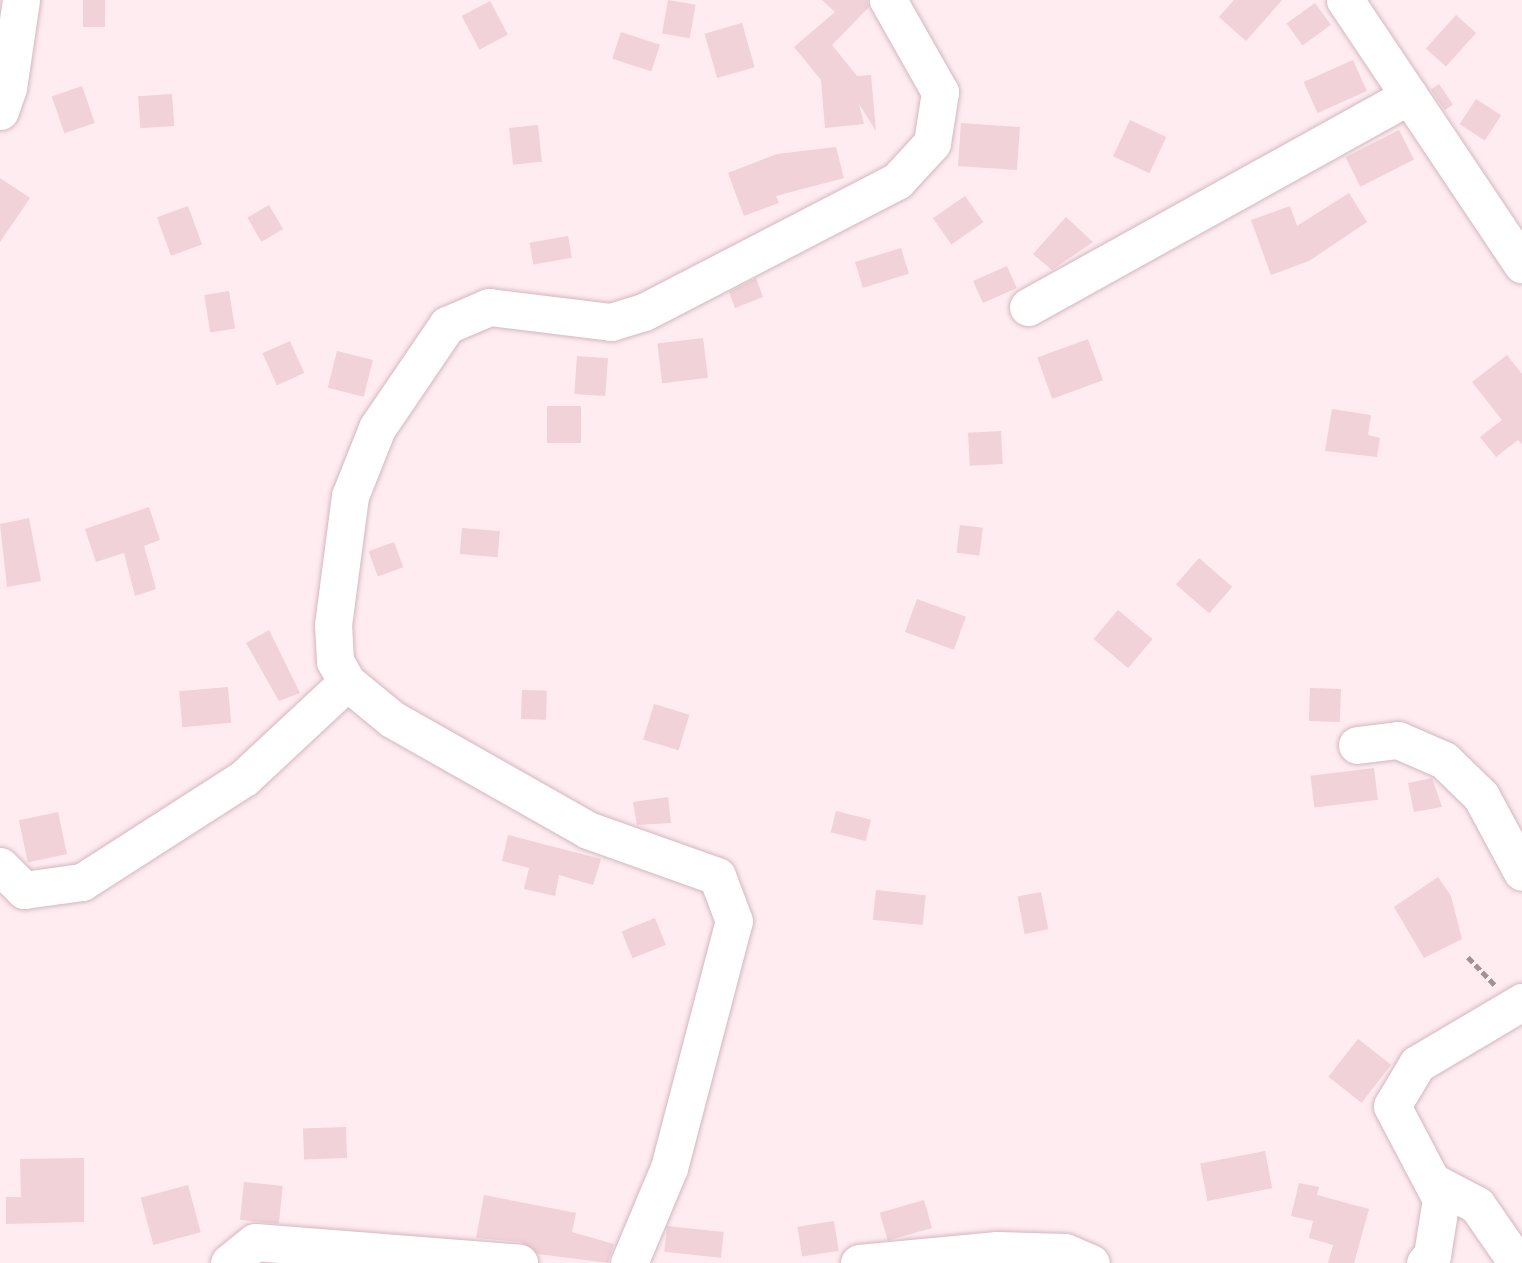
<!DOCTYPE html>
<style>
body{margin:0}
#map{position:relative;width:1522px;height:1263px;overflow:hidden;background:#feecf0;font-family:Overpass,sans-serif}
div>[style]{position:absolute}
.building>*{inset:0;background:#f0d2d8;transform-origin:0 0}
.path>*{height:4.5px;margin-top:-2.25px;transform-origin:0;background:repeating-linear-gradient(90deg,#a09295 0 7px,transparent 0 10.5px)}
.roads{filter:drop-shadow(0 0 2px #d4b7bd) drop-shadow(0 0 2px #d4b7bd)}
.minor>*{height:37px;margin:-18.5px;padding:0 18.5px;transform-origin:18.5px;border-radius:18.5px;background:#fff}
span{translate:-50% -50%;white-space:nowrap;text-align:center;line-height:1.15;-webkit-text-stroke:5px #fff;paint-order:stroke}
</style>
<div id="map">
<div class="building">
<i style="left:83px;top:0;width:22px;height:27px"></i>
<i style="left:668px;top:0;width:28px;height:34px;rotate:10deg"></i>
<i style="clip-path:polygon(822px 0,867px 0,869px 7px,832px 45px,857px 76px,871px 75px,876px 131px,859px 104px,864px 124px,825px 128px,821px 80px,794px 47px,835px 12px)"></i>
<i style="clip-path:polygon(1234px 0,1282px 0,1246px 41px,1219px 17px)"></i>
<i style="left:490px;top:1px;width:38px;height:32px;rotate:62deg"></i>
<i style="left:1315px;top:3px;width:27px;height:35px;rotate:54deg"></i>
<i style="left:1456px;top:15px;width:27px;height:45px;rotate:42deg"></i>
<i style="left:742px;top:23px;width:46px;height:39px;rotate:74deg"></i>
<i style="left:621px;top:32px;width:41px;height:28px;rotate:18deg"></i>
<i style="left:1353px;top:60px;width:34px;height:54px;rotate:66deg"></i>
<i style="left:1439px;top:84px;width:25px;height:10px;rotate:56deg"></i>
<i style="left:82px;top:86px;width:39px;height:32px;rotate:71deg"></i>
<i style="left:172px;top:94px;width:32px;height:34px;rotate:86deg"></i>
<i style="left:1476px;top:99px;width:30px;height:30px;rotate:33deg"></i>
<i style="left:1130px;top:120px;width:40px;height:40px;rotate:25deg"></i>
<i style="left:961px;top:123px;width:59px;height:43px;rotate:4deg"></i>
<i style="left:538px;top:125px;width:37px;height:29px;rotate:84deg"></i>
<i style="left:1399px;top:130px;width:33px;height:60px;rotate:63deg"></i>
<i style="clip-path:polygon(836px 147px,844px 178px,776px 196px,779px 203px,744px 216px,728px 173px,777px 154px)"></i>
<i style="clip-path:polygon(0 178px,30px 198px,0 242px)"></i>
<i style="clip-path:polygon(1349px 193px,1367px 222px,1309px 261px,1271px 275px,1251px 220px,1290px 206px,1297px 226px)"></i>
<i style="left:965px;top:196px;width:32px;height:39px;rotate:55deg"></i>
<i style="left:269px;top:205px;width:28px;height:25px;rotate:60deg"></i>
<i style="left:188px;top:206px;width:41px;height:33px;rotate:70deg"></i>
<i style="clip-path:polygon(1066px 217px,1093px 242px,1052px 270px,1033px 254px)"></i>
<i style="left:568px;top:236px;width:22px;height:39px;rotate:80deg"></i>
<i style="left:901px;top:248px;width:27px;height:48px;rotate:73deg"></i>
<i style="left:1007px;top:266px;width:24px;height:37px;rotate:66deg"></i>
<i style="clip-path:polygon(756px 278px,763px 297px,735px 308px,729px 292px)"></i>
<i style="left:229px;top:291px;width:38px;height:25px;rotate:81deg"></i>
<i style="left:703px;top:338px;width:40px;height:46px;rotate:83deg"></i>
<i style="left:1088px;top:339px;width:44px;height:54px;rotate:70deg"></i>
<i style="left:290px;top:341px;width:35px;height:30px;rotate:66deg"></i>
<i style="left:337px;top:351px;width:37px;height:38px;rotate:14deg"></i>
<i style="clip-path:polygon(1507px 355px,1522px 374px,1522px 444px,1518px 440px,1496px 457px,1480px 437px,1502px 420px,1472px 382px)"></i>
<i style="left:577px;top:356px;width:31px;height:38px;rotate:4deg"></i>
<i style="left:547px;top:406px;width:34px;height:37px"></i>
<i style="clip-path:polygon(1332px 409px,1371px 415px,1368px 435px,1380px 438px,1377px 457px,1325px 451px)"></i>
<i style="left:1001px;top:431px;width:33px;height:33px;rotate:87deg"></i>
<i style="clip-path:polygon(149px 507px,160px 540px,144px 546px,156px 589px,135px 596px,124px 553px,96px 562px,85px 529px)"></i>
<i style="clip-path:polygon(29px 518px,41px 581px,7px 587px,0 524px)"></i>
<i style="left:960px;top:525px;width:23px;height:28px;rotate:7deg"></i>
<i style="left:462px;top:528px;width:38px;height:26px;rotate:5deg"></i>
<i style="left:394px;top:542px;width:27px;height:27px;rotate:70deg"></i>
<i style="left:1199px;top:558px;width:44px;height:35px;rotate:41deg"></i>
<i style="left:917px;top:599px;width:52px;height:35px;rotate:20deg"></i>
<i style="left:1118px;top:610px;width:45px;height:38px;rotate:40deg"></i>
<i style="clip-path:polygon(269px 630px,300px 693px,279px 701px,246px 643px)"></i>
<i style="left:228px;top:687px;width:36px;height:49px;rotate:85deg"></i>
<i style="left:1310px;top:688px;width:31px;height:33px;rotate:2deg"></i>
<i style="left:522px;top:690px;width:25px;height:29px;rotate:2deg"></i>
<i style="left:654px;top:704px;width:37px;height:37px;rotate:17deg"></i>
<i style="left:1374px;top:768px;width:32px;height:64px;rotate:83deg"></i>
<i style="clip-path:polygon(1432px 778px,1442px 807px,1414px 812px,1408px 783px)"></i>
<i style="clip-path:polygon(668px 797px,671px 823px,637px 825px,633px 802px)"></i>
<i style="left:836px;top:811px;width:36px;height:22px;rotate:14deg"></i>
<i style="left:58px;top:812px;width:43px;height:40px;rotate:78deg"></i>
<i style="clip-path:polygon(508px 835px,601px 859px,593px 885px,559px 875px,555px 896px,524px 889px,529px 868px,502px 861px)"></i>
<i style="clip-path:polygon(1438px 877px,1451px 896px,1462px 939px,1424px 958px,1394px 907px)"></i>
<i style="left:876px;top:890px;width:50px;height:30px;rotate:6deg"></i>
<i style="left:1041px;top:892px;width:38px;height:24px;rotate:79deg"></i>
<i style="left:655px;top:918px;width:29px;height:36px;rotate:68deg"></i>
<i style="left:1358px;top:1039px;width:42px;height:48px;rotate:38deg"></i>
<i style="left:346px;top:1127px;width:31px;height:43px;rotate:88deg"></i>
<i style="left:1265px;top:1151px;width:38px;height:66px;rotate:79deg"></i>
<i style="clip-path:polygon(84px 1158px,84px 1222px,6px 1224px,6px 1197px,21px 1197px,20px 1159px)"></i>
<i style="left:244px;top:1182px;width:39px;height:38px;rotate:6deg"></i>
<i style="clip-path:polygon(1299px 1183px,1319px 1187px,1317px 1195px,1369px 1209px,1354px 1263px,1328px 1263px,1333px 1245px,1309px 1238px,1313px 1221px,1291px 1216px)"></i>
<i style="left:188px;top:1185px;width:49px;height:49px;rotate:75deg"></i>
<i style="clip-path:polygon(484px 1195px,576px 1213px,572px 1232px,614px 1244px,608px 1263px,538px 1254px,521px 1242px,476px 1238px)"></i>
<i style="left:924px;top:1200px;width:29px;height:46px;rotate:74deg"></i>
<i style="left:834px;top:1221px;width:30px;height:37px;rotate:81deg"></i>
<i style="left:667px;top:1226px;width:57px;height:26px;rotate:6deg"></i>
</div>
<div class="path">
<i style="left:1468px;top:957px;width:39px;rotate:46deg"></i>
</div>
<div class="roads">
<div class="minor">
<i style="left:1345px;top:0;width:318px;rotate:56.2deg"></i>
<i style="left:0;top:111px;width:24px;rotate:-71deg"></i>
<i style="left:8px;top:88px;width:89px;rotate:-81.6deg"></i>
<i style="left:1028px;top:307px;width:436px;rotate:-29deg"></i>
<i style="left:1357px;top:745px;width:41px;rotate:-7deg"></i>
<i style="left:1398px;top:740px;width:50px;rotate:23.5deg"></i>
<i style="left:1444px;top:760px;width:52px;rotate:44.2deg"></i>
<i style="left:1481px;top:796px;width:86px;rotate:61.7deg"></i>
<i style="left:0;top:866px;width:34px;rotate:45deg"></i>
<i style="left:24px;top:890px;width:59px;rotate:-7.9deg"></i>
<i style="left:82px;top:882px;width:193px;rotate:-32.7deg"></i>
<i style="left:244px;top:778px;width:141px;rotate:-43deg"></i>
<i style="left:1433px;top:1182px;width:50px;rotate:27.6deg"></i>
<i style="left:1477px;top:1205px;width:70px;rotate:55.4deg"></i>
<i style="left:229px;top:1263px;width:33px;rotate:-39deg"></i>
<i style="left:255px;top:1242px;width:265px;rotate:4.5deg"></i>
<i style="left:629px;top:1263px;width:103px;rotate:-67.2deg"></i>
<i style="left:669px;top:1168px;width:255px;rotate:-75.3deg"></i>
<i style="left:734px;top:921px;width:48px;rotate:-110.7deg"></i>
<i style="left:717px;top:876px;width:137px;rotate:-160.4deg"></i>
<i style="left:588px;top:830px;width:225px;rotate:-150.5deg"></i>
<i style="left:392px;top:719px;width:58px;rotate:-140.6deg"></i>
<i style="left:347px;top:682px;width:24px;rotate:-120deg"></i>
<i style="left:335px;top:661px;width:36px;rotate:-93deg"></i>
<i style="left:333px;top:625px;width:130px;rotate:-82.5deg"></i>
<i style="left:350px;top:496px;width:73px;rotate:-68.3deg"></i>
<i style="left:377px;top:428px;width:125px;rotate:-55.8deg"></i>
<i style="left:447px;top:325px;width:46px;rotate:-23.2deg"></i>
<i style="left:489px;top:307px;width:123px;rotate:7deg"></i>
<i style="left:611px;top:322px;width:34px;rotate:-17deg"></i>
<i style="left:644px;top:312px;width:285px;rotate:-27.4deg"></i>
<i style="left:897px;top:181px;width:52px;rotate:-47.4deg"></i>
<i style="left:932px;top:143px;width:52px;rotate:-81.1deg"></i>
<i style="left:940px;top:92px;width:106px;rotate:-119.5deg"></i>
<i style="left:859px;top:1263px;width:139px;rotate:-5.4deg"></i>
<i style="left:997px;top:1250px;width:68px;rotate:1.7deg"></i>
<i style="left:1065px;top:1252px;width:28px;rotate:23deg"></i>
<i style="left:1425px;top:1263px;width:11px;rotate:-49deg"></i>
<i style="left:1432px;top:1255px;width:57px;rotate:-80.9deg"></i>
<i style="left:1441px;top:1199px;width:105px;rotate:-117.8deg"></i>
<i style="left:1392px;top:1106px;width:49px;rotate:-59.2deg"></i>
<i style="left:1417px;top:1064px;width:122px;rotate:-30.6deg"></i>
</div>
</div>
</div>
